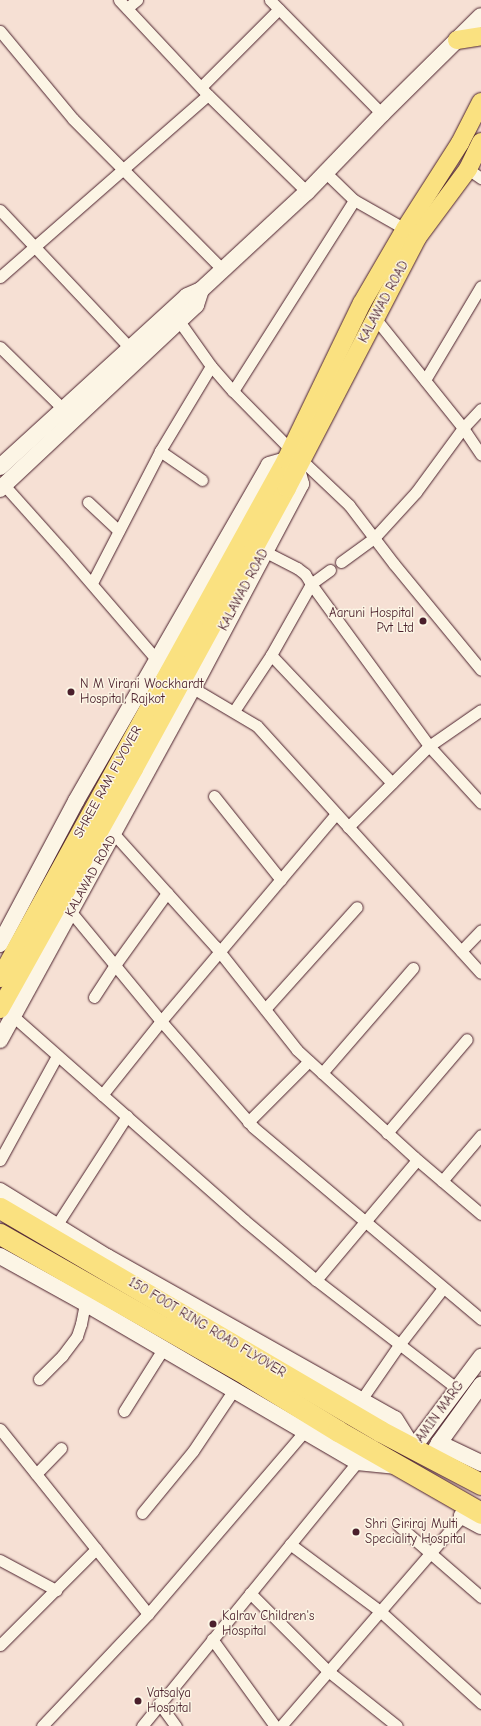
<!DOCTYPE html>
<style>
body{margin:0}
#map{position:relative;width:481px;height:1726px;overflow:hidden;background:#f6e0d4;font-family:"Comic Neue",sans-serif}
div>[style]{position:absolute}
.roads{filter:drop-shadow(0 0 1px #4a1f2b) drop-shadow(0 0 1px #4a1f2b)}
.street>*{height:11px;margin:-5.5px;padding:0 5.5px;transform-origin:5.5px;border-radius:5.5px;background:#fcf5e5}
.secondary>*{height:16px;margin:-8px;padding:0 8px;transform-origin:8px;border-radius:8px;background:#fcf5e5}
.primary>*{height:18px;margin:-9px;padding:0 9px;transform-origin:9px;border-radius:9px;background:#fae180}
.highway>*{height:21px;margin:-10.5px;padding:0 10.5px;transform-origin:10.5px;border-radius:10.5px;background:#fae180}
.dots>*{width:11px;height:11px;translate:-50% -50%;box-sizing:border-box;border:2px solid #fcf5e5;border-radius:50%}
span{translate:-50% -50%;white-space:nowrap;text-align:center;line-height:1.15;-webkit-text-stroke:3px #fcf5e5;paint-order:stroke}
.street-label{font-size:13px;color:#4a1f2b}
.poi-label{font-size:13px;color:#4a1f2b}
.right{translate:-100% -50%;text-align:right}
.left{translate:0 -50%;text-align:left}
</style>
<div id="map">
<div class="roads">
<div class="street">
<i style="left:119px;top:0;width:130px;rotate:46.9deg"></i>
<i style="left:208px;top:95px;width:139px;rotate:44.4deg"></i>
<i style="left:270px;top:0;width:160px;rotate:45.5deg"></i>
<i style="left:127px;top:8px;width:13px;rotate:-39deg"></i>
<i style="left:0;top:31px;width:114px;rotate:50.3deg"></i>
<i style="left:73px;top:119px;width:211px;rotate:45.2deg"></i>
<i style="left:201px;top:87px;width:110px;rotate:-45deg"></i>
<i style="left:468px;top:169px;width:16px;rotate:35deg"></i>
<i style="left:326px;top:173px;width:39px;rotate:44deg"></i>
<i style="left:0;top:210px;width:195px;rotate:46.7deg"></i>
<i style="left:0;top:277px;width:276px;rotate:-41.2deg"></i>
<i style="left:375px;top:318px;width:141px;rotate:51.3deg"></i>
<i style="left:463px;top:428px;width:32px;rotate:56deg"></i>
<i style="left:179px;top:321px;width:55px;rotate:54.6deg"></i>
<i style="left:211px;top:366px;width:33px;rotate:49deg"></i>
<i style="left:233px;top:391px;width:83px;rotate:45.5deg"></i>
<i style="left:291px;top:450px;width:80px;rotate:43.5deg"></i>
<i style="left:349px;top:505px;width:74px;rotate:52.7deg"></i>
<i style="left:394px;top:564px;width:137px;rotate:50.6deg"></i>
<i style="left:0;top:347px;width:88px;rotate:44.5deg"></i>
<i style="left:425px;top:380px;width:109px;rotate:-59.2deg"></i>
<i style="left:233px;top:391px;width:226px;rotate:-57.6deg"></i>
<i style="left:354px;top:200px;width:59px;rotate:29.6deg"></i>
<i style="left:160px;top:451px;width:51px;rotate:34.6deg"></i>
<i style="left:4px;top:485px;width:90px;rotate:48.2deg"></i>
<i style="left:64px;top:552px;width:141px;rotate:49.3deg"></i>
<i style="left:88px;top:502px;width:42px;rotate:43.1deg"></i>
<i style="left:341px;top:562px;width:41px;rotate:-36deg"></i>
<i style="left:374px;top:538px;width:62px;rotate:-47.6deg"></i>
<i style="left:416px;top:492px;width:79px;rotate:-53.7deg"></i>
<i style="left:463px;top:428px;width:26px;rotate:-47deg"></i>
<i style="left:330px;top:570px;width:24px;rotate:144deg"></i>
<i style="left:311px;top:584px;width:200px;rotate:53.9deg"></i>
<i style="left:429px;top:746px;width:77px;rotate:47.6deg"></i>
<i style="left:92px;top:583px;width:148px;rotate:-62.7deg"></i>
<i style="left:160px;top:451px;width:99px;rotate:-59deg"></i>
<i style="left:271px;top:655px;width:176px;rotate:46.6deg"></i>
<i style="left:193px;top:688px;width:74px;rotate:30.7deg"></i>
<i style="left:257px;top:726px;width:333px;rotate:47.8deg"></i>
<i style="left:234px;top:711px;width:67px;rotate:-56.5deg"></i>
<i style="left:271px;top:655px;width:81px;rotate:-60.6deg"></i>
<i style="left:311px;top:584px;width:12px;rotate:-121deg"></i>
<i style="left:305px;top:574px;width:10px;rotate:-143deg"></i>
<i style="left:297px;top:568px;width:37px;rotate:-153deg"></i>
<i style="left:214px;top:796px;width:107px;rotate:51.4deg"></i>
<i style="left:348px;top:827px;width:115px;rotate:-45deg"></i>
<i style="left:429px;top:746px;width:63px;rotate:-34.7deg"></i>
<i style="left:114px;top:834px;width:151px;rotate:48deg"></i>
<i style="left:215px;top:946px;width:132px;rotate:51.7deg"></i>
<i style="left:297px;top:1050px;width:159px;rotate:42.4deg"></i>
<i style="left:414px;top:1157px;width:88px;rotate:40.4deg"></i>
<i style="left:71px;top:912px;width:141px;rotate:50.5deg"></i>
<i style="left:161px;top:1021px;width:140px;rotate:49deg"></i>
<i style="left:253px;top:1127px;width:298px;rotate:40.1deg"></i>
<i style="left:461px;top:951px;width:29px;rotate:-46deg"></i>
<i style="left:94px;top:997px;width:38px;rotate:-57deg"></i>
<i style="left:115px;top:965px;width:89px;rotate:-54.2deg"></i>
<i style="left:265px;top:1009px;width:137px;rotate:-48deg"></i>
<i style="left:14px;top:1017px;width:307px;rotate:41.4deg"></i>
<i style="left:244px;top:1220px;width:94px;rotate:39.8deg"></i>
<i style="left:322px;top:1073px;width:139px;rotate:-49.1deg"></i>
<i style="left:102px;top:1095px;width:95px;rotate:-51.4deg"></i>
<i style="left:161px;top:1021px;width:271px;rotate:-49.8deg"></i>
<i style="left:248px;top:1122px;width:86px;rotate:-45deg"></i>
<i style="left:387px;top:1133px;width:123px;rotate:-49.6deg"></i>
<i style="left:0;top:1160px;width:119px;rotate:-61.3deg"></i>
<i style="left:417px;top:1160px;width:157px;rotate:130.1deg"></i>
<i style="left:316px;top:1280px;width:177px;rotate:37.6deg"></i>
<i style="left:442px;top:1181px;width:60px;rotate:-49.7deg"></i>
<i style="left:56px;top:1226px;width:131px;rotate:-57.2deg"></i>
<i style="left:39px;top:1379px;width:33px;rotate:-45deg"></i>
<i style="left:62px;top:1356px;width:25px;rotate:-53deg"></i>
<i style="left:77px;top:1336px;width:13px;rotate:-72deg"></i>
<i style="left:81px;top:1324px;width:21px;rotate:-79deg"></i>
<i style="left:361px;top:1400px;width:67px;rotate:-55.4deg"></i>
<i style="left:399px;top:1345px;width:72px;rotate:-52.3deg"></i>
<i style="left:124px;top:1411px;width:73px;rotate:-57.8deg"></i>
<i style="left:0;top:1429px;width:237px;rotate:51.3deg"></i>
<i style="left:148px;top:1614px;width:240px;rotate:-49.4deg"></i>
<i style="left:36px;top:1474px;width:36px;rotate:-46deg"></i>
<i style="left:142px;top:1513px;width:80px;rotate:-50.6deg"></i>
<i style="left:193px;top:1451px;width:72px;rotate:-56.3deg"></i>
<i style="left:398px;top:1525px;width:110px;rotate:40.9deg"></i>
<i style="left:290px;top:1544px;width:112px;rotate:36.7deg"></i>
<i style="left:380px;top:1611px;width:137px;rotate:42.3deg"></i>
<i style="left:0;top:1560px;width:64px;rotate:28.2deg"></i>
<i style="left:250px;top:1593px;width:110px;rotate:45deg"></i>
<i style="left:328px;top:1671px;width:88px;rotate:38.6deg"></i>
<i style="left:212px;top:1639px;width:107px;rotate:54.1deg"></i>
<i style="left:0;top:1645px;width:136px;rotate:-45deg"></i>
<i style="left:159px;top:1703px;width:29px;rotate:54deg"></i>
<i style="left:42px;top:1726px;width:154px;rotate:-46.6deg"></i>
<i style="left:142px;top:1726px;width:340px;rotate:-50.8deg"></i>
<i style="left:281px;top:1726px;width:277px;rotate:-49.2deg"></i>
</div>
<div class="secondary">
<i style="left:0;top:467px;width:253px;rotate:-42.4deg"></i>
<i style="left:187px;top:296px;width:15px;rotate:-23deg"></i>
<i style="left:201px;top:290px;width:144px;rotate:-42.8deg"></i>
<i style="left:307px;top:192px;width:108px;rotate:-46.1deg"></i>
<i style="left:382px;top:114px;width:139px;rotate:-44.7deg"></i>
<i style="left:0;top:489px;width:269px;rotate:-43.2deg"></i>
<i style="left:196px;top:305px;width:16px;rotate:-72deg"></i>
<i style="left:0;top:944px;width:162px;rotate:-62deg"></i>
<i style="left:76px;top:801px;width:387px;rotate:-60.1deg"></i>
<i style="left:269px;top:465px;width:18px;rotate:-16deg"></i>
<i style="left:0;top:1040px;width:401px;rotate:-61.3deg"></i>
<i style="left:193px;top:688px;width:231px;rotate:-62.1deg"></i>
<i style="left:301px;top:484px;width:16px;rotate:-105deg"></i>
<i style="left:0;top:1191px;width:126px;rotate:31.7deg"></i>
<i style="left:107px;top:1257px;width:330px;rotate:29.4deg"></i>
<i style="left:395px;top:1419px;width:34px;rotate:58deg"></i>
<i style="left:413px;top:1448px;width:114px;rotate:-53.2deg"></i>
<i style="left:0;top:1256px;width:97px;rotate:28.9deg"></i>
<i style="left:85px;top:1303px;width:315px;rotate:30.3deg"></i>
<i style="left:357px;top:1462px;width:40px;rotate:5.7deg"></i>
<i style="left:439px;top:1443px;width:47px;rotate:25.5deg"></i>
<i style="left:431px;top:1457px;width:16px;rotate:-60deg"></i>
<i style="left:439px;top:1443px;width:72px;rotate:-54.1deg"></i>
<i style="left:471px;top:1507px;width:13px;rotate:135deg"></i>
<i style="left:462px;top:1516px;width:21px;rotate:28deg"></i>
</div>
<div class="primary">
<i style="left:457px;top:40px;width:24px;rotate:-9deg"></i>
<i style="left:0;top:978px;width:592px;rotate:-61.1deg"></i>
<i style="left:286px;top:460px;width:174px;rotate:-64.2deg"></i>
<i style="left:362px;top:303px;width:86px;rotate:-59.8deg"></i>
<i style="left:405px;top:229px;width:102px;rotate:-57.4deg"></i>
<i style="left:460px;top:143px;width:46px;rotate:-62.9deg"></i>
<i style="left:0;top:1009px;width:275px;rotate:-60.8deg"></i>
<i style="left:134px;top:769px;width:320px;rotate:-61.4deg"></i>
<i style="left:287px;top:488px;width:282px;rotate:-62.5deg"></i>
<i style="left:417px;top:238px;width:86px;rotate:-53.5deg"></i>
<i style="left:468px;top:169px;width:30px;rotate:-64deg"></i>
</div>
<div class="highway">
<i style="left:0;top:1208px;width:441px;rotate:30.4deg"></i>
<i style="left:380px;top:1431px;width:114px;rotate:27.7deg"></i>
<i style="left:0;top:1234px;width:284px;rotate:29.7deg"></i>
<i style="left:247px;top:1375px;width:107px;rotate:31.6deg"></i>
<i style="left:338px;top:1431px;width:165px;rotate:29.8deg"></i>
</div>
</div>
<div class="dots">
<i style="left:423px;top:621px;background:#4a1f2b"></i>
<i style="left:71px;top:692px;background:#4a1f2b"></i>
<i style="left:356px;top:1532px;background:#4a1f2b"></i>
<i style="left:213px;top:1624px;background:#4a1f2b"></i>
<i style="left:138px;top:1701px;background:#4a1f2b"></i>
</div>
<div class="street-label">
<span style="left:384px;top:302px;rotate:-62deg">KALAWAD ROAD</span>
<span style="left:244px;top:590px;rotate:-62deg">KALAWAD ROAD</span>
<span style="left:108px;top:782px;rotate:-61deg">SHREE RAM FLYOVER</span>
<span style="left:91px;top:876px;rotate:-61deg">KALAWAD ROAD</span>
<span style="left:207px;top:1328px;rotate:31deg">150 FOOT RING ROAD FLYOVER</span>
<span style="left:440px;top:1412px;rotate:-54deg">AMIN MARG</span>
</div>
<div class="poi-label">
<span class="right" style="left:414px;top:621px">Aaruni Hospital<br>Pvt Ltd</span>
<span class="left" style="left:80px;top:692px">N M Virani Wockhardt<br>Hospital, Rajkot</span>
<span class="left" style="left:365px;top:1532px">Shri Giriraj Multi<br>Speciality Hospital</span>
<span class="left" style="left:222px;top:1624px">Kalrav Children's<br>Hospital</span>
<span class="left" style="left:147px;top:1701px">Vatsalya<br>Hospital</span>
</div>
</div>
